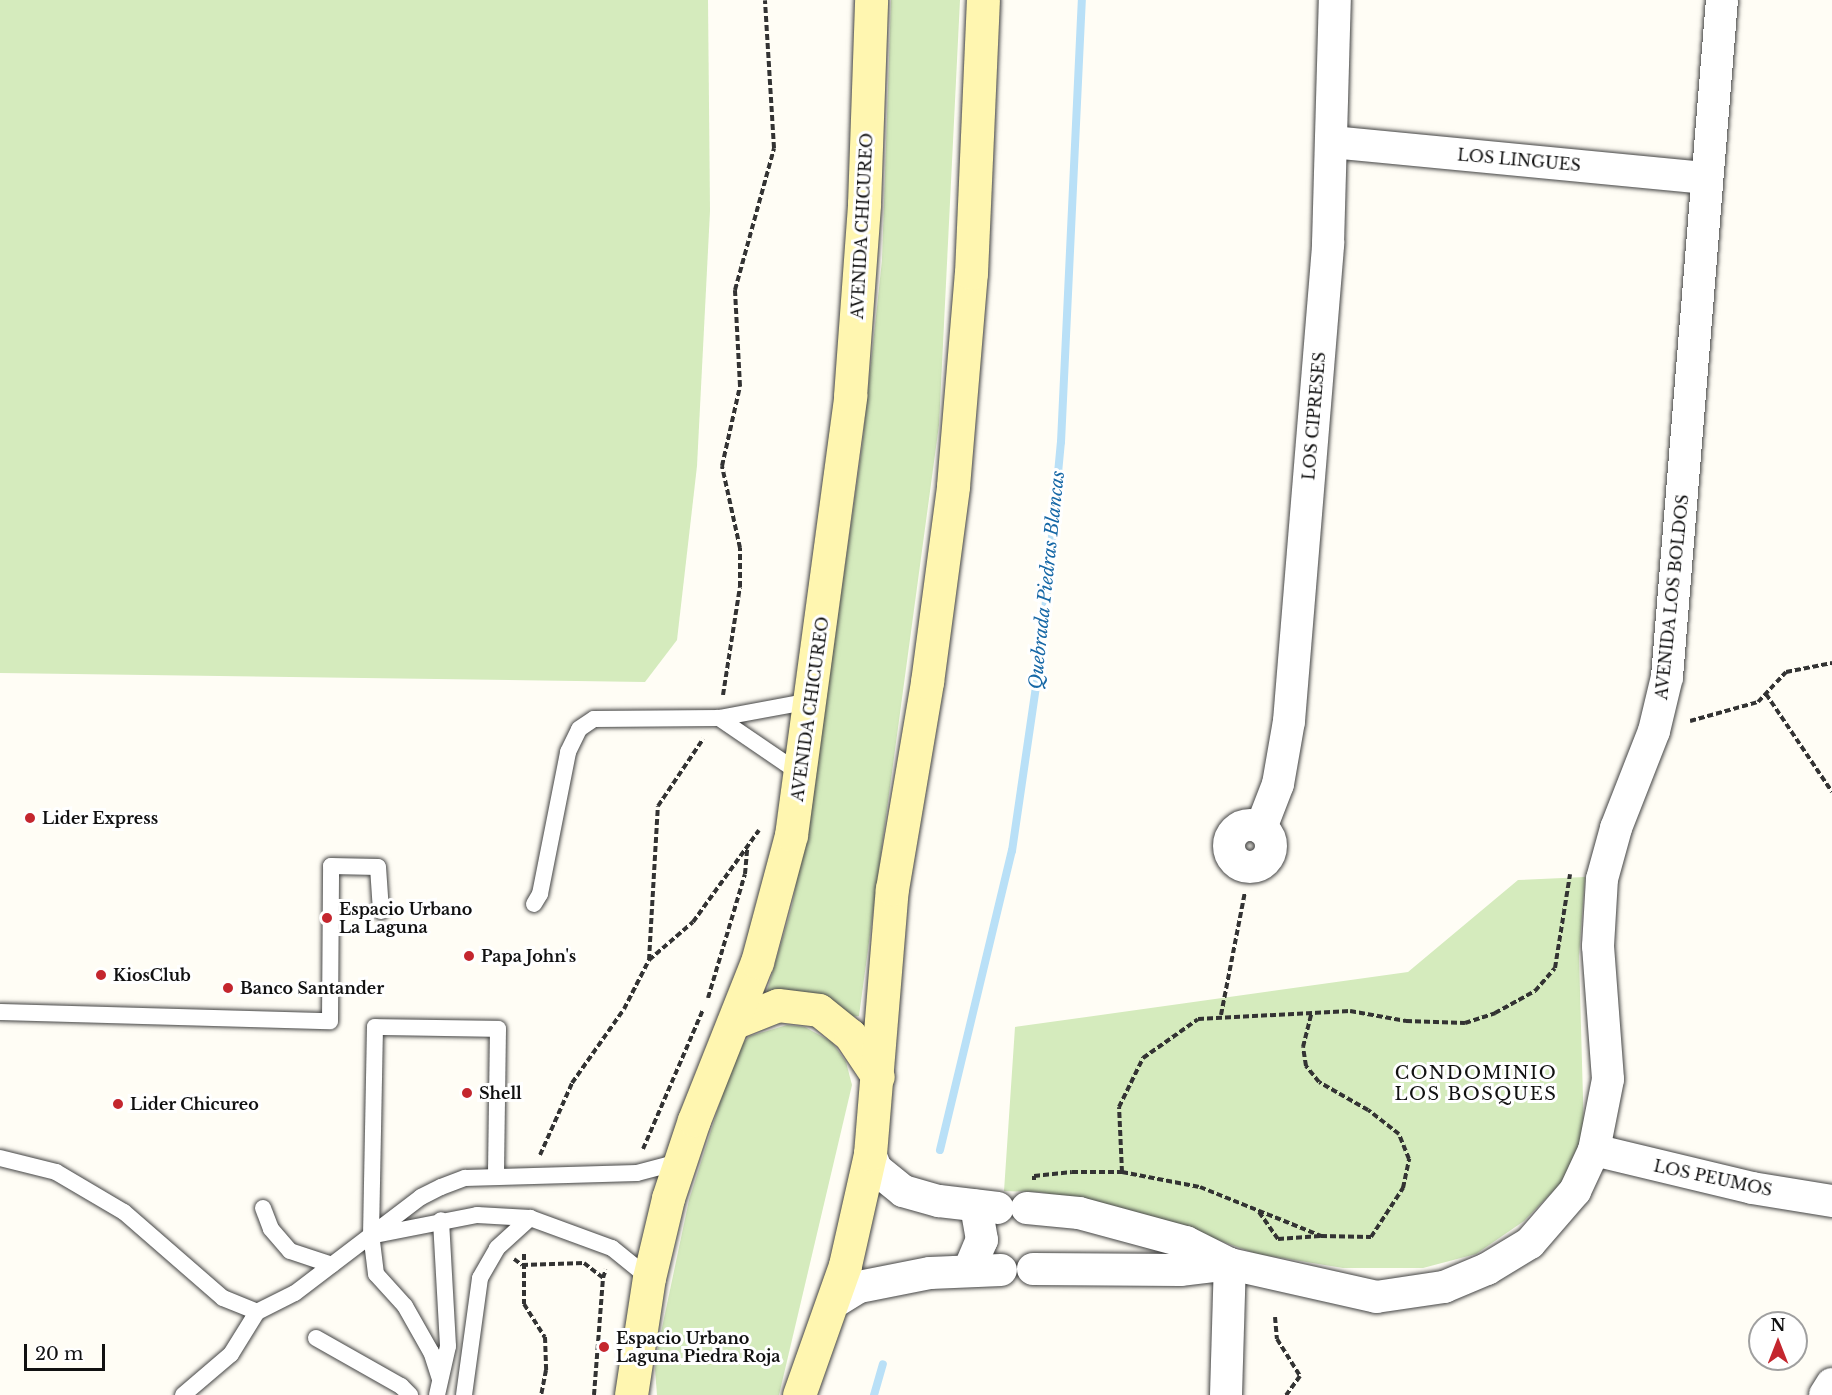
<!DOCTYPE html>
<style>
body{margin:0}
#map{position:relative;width:1832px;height:1395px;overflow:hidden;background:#fffdf5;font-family:"Libre Baskerville",serif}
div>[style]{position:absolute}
.green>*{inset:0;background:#d5ebbd}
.stream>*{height:8px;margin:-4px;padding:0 4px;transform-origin:4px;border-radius:4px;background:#b9e0f7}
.path>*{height:4px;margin-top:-2px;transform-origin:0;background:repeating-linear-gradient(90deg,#333 0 6px,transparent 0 9px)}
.roads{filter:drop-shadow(0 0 2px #444) drop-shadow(0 0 2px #444)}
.service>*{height:16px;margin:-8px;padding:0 8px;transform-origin:8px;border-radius:8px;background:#fff}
.minor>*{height:32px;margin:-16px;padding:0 16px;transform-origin:16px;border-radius:16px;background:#fff}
.minor>.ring{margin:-16px;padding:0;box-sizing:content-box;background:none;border:32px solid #fff;border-radius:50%}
.secondary>*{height:33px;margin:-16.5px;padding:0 16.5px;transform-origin:16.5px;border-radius:16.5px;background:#fff6b0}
.dots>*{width:16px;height:16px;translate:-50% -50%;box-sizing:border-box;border:3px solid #fff;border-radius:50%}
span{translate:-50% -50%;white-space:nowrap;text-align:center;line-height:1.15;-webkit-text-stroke:6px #fff;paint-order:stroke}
.street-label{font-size:16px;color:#111}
.poi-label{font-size:16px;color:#111;font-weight:700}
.left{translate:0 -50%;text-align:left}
.water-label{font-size:18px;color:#1768a6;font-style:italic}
.neighbourhood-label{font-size:18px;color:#111;letter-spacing:1.5px}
.north{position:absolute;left:1748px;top:1311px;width:60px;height:60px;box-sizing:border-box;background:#fff;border:2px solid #a0a0a0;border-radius:50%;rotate:0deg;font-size:16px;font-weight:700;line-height:24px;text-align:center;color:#111}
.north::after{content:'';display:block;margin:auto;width:21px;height:27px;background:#c4262e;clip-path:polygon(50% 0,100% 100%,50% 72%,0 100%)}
.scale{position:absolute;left:24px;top:1344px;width:81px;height:27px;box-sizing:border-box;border:3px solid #111;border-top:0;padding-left:8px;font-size:18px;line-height:21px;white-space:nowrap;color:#111;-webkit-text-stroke:4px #fff;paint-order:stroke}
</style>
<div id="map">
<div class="green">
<i style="clip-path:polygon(0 0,708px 0,710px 211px,697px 466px,677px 640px,645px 682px,0 673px)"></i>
<i style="clip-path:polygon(891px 0,960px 0,939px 425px,859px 1016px,850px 1017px,765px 998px,792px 906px,812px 799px,862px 447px,882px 260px)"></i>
<i style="clip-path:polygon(1585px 877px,1579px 956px,1584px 1133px,1561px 1183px,1524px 1221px,1476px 1254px,1423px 1268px,1343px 1268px,1257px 1254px,1162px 1220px,1041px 1192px,1004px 1191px,1015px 1027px,1408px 972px,1518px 880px)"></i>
<i style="clip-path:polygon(787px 1025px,805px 1027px,832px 1042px,846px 1062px,852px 1085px,779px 1395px,657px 1395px,655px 1369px,659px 1342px,689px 1200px,737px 1049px,750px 1036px)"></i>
</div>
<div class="stream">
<i style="left:940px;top:1150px;width:308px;rotate:-76.5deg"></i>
<i style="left:1012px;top:851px;width:200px;rotate:-81.7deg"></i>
<i style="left:1041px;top:653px;width:212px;rotate:-84.6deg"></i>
<i style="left:1061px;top:442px;width:442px;rotate:-87.3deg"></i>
<i style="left:874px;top:1395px;width:32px;rotate:-74deg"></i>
</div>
<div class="path">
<i style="left:1766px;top:694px;width:118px;rotate:56deg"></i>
<i style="left:723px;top:695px;width:109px;rotate:-81.1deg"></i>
<i style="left:740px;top:587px;width:39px;rotate:-90deg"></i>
<i style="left:740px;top:548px;width:84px;rotate:-102.4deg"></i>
<i style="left:722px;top:466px;width:82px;rotate:-77.3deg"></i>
<i style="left:740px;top:386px;width:96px;rotate:-93deg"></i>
<i style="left:735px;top:290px;width:147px;rotate:-74.6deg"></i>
<i style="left:774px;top:148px;width:148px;rotate:-93.5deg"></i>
<i style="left:1690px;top:721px;width:71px;rotate:-15.6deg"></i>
<i style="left:1758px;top:702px;width:41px;rotate:-47deg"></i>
<i style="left:1786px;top:672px;width:47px;rotate:-11.1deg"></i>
<i style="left:649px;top:960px;width:154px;rotate:-86.7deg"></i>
<i style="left:658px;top:806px;width:81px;rotate:-56.1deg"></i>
<i style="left:708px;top:998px;width:129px;rotate:-73.4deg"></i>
<i style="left:745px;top:874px;width:25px;rotate:-85deg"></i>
<i style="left:1221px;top:1015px;width:125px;rotate:-79deg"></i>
<i style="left:643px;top:1149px;width:151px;rotate:-66.7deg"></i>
<i style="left:540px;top:1155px;width:79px;rotate:-66deg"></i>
<i style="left:572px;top:1083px;width:90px;rotate:-54.9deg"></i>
<i style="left:624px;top:1009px;width:55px;rotate:-63deg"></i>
<i style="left:649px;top:960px;width:58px;rotate:-40.8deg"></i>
<i style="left:693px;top:922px;width:113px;rotate:-54.3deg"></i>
<i style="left:1122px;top:1172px;width:65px;rotate:-92.6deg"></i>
<i style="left:1119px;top:1107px;width:55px;rotate:-63.9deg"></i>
<i style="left:1143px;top:1058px;width:67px;rotate:-35.3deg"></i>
<i style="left:1198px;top:1019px;width:152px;rotate:-3deg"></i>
<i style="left:1350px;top:1011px;width:57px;rotate:10.1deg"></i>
<i style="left:1406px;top:1021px;width:59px;rotate:1.9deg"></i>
<i style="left:1465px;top:1023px;width:32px;rotate:-18deg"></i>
<i style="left:1495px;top:1013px;width:46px;rotate:-28.8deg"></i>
<i style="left:1535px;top:991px;width:30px;rotate:-49deg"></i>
<i style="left:1555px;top:968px;width:95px;rotate:-80.9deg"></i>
<i style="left:1034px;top:1180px;width:4px;rotate:-90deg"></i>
<i style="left:1034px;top:1176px;width:38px;rotate:-6deg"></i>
<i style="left:1072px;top:1172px;width:50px"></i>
<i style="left:1122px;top:1172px;width:79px;rotate:10.9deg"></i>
<i style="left:1200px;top:1187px;width:131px;rotate:22deg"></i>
<i style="left:1321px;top:1236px;width:50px;rotate:1.1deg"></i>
<i style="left:1371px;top:1237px;width:59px;rotate:-56.9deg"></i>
<i style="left:1403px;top:1188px;width:30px;rotate:-78deg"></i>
<i style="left:1409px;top:1159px;width:27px;rotate:-112deg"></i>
<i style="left:1399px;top:1134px;width:39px;rotate:-142deg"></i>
<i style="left:1368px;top:1110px;width:56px;rotate:-150.3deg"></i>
<i style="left:1319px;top:1082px;width:21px;rotate:-129deg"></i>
<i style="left:1306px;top:1066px;width:19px;rotate:-99deg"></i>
<i style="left:1303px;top:1047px;width:34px;rotate:-76deg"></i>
<i style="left:1259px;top:1212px;width:35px;rotate:55deg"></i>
<i style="left:1278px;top:1239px;width:42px;rotate:-4.1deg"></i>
<i style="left:524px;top:1254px;width:50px;rotate:90deg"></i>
<i style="left:524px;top:1304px;width:39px;rotate:58deg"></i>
<i style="left:545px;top:1337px;width:33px;rotate:88deg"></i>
<i style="left:546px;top:1370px;width:25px;rotate:101deg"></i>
<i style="left:514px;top:1259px;width:10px;rotate:37deg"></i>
<i style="left:522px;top:1265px;width:62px;rotate:-1.8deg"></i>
<i style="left:584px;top:1263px;width:24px;rotate:38deg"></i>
<i style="left:603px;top:1278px;width:9px;rotate:-72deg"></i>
<i style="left:1275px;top:1317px;width:22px;rotate:85deg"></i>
<i style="left:1277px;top:1339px;width:44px;rotate:58.1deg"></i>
<i style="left:1300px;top:1376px;width:24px;rotate:126deg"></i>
<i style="left:594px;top:1395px;width:117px;rotate:-85.6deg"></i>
</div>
<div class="roads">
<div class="service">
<i style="left:719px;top:718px;width:99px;rotate:34.3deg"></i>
<i style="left:534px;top:904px;width:12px;rotate:-59deg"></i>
<i style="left:540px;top:894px;width:145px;rotate:-78.8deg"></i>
<i style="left:568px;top:752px;width:25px;rotate:-64deg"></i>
<i style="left:579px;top:729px;width:18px;rotate:-34deg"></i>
<i style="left:594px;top:719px;width:125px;rotate:-0.5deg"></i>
<i style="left:719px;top:718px;width:94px;rotate:-10.5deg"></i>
<i style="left:0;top:1012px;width:330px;rotate:1.6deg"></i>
<i style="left:330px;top:1021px;width:155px;rotate:-89.6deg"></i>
<i style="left:331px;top:866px;width:47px;rotate:1.2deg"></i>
<i style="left:378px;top:867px;width:44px;rotate:86.1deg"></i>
<i style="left:0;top:1158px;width:58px;rotate:14deg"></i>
<i style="left:56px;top:1172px;width:79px;rotate:30.5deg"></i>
<i style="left:124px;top:1212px;width:131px;rotate:41deg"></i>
<i style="left:223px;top:1298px;width:37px;rotate:22deg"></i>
<i style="left:263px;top:1208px;width:22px;rotate:69deg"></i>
<i style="left:271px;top:1229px;width:29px;rotate:49deg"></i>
<i style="left:290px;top:1251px;width:44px;rotate:18.4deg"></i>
<i style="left:375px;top:1235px;width:104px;rotate:-11.1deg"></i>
<i style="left:477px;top:1215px;width:53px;rotate:3.2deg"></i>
<i style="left:530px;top:1218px;width:87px;rotate:20.1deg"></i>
<i style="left:612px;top:1248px;width:48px;rotate:39deg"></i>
<i style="left:316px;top:1338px;width:98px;rotate:29.5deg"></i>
<i style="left:401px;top:1386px;width:13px;rotate:45deg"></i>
<i style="left:440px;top:1379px;width:28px;rotate:-108deg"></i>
<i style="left:431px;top:1352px;width:53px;rotate:-119.5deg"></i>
<i style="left:405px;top:1306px;width:43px;rotate:-132.2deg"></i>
<i style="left:376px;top:1274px;width:39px;rotate:-97deg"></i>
<i style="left:371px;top:1235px;width:208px;rotate:-88.9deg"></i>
<i style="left:375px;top:1027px;width:123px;rotate:0.9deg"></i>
<i style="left:498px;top:1029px;width:148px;rotate:90.8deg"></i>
<i style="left:183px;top:1395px;width:63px;rotate:-40.5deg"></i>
<i style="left:231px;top:1354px;width:49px;rotate:-58.2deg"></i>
<i style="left:257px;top:1312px;width:42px;rotate:-26.6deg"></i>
<i style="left:295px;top:1293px;width:158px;rotate:-37.3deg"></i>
<i style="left:421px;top:1197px;width:22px;rotate:-27deg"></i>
<i style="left:441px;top:1187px;width:26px;rotate:-21deg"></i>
<i style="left:465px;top:1178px;width:172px;rotate:-1.7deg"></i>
<i style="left:637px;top:1173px;width:43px;rotate:-14.7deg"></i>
<i style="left:437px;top:1395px;width:50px;rotate:-77.3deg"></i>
<i style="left:448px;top:1346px;width:126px;rotate:-93.2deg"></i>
<i style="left:464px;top:1395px;width:118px;rotate:-82.2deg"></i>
<i style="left:480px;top:1278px;width:34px;rotate:-60deg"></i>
<i style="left:497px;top:1248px;width:45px;rotate:-42.3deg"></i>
</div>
<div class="minor">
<i style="left:1332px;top:142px;width:376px;rotate:5.5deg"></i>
<i class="ring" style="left:1229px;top:825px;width:10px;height:10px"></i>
<i style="left:1261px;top:828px;width:47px;rotate:-68.9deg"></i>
<i style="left:1278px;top:784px;width:64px;rotate:-80.1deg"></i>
<i style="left:1289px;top:721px;width:479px;rotate:-85.3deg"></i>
<i style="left:1328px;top:244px;width:244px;rotate:-88.4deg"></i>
<i style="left:1594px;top:1150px;width:163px;rotate:13.5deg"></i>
<i style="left:1752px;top:1188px;width:81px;rotate:9.2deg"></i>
<i style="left:870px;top:1154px;width:16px;rotate:68deg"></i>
<i style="left:876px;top:1169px;width:35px;rotate:39deg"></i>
<i style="left:903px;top:1191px;width:37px;rotate:16deg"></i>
<i style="left:939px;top:1201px;width:59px;rotate:6.8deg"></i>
<i style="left:1027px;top:1208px;width:52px;rotate:5.5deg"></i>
<i style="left:1079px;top:1213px;width:111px;rotate:15.2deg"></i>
<i style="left:1186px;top:1242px;width:49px;rotate:26.6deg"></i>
<i style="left:1230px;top:1264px;width:150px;rotate:12.7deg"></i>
<i style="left:1376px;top:1297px;width:69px;rotate:-8.4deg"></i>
<i style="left:1444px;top:1287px;width:47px;rotate:-22.7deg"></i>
<i style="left:1487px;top:1269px;width:50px;rotate:-31.2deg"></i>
<i style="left:1530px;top:1243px;width:69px;rotate:-49.1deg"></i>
<i style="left:1575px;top:1191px;width:45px;rotate:-65.1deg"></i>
<i style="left:1594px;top:1150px;width:72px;rotate:-78.8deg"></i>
<i style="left:1608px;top:1079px;width:133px;rotate:-94.3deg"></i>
<i style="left:1598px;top:946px;width:67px;rotate:-86.6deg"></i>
<i style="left:1602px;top:879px;width:53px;rotate:-74.6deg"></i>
<i style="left:1616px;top:828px;width:104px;rotate:-68.6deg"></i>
<i style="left:1654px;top:731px;width:56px;rotate:-76.5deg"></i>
<i style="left:1667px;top:677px;width:679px;rotate:-85.36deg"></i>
<i style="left:1033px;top:1269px;width:147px;rotate:0.4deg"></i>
<i style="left:1180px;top:1270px;width:50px;rotate:-6.8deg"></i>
<i style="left:969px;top:1270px;width:33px;rotate:-67deg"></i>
<i style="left:982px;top:1240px;width:35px;rotate:-100deg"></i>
<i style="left:833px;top:1303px;width:31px;rotate:-32deg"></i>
<i style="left:859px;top:1287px;width:72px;rotate:-11.2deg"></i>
<i style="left:930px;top:1273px;width:71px;rotate:-2.4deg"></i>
<i style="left:1226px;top:1395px;width:131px;rotate:-88.3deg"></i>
<i style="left:1825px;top:1395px;width:13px;rotate:-58deg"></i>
</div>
<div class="secondary">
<i style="left:733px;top:1023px;width:48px;rotate:-21.8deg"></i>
<i style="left:778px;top:1005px;width:41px;rotate:7deg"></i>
<i style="left:819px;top:1010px;width:40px;rotate:39deg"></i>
<i style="left:850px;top:1035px;width:50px;rotate:56.3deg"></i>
<i style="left:631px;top:1395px;width:118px;rotate:-81.3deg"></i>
<i style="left:649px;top:1278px;width:82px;rotate:-76.6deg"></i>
<i style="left:668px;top:1198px;width:82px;rotate:-71.6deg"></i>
<i style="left:694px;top:1120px;width:170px;rotate:-68.3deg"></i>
<i style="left:757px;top:962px;width:131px;rotate:-75deg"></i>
<i style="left:791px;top:835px;width:443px;rotate:-82.3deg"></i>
<i style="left:850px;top:396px;width:193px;rotate:-85.8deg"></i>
<i style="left:864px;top:204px;width:204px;rotate:-88deg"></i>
<i style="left:799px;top:1395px;width:138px;rotate:-70.5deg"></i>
<i style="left:845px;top:1265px;width:114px;rotate:-77.3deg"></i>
<i style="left:870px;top:1154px;width:266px;rotate:-85.3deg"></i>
<i style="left:892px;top:889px;width:210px;rotate:-80.4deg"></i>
<i style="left:927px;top:682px;width:198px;rotate:-82.4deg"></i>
<i style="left:953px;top:486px;width:214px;rotate:-85.2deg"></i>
<i style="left:971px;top:273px;width:273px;rotate:-87.5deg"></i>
</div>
</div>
<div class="dots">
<i style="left:30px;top:818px;background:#c4262e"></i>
<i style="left:327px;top:918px;background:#c4262e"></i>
<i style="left:469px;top:956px;background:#c4262e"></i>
<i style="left:101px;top:975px;background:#c4262e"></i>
<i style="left:228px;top:988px;background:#c4262e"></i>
<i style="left:467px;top:1093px;background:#c4262e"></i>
<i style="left:118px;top:1104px;background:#c4262e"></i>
<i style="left:604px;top:1347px;background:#c4262e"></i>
</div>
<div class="street-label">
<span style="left:1519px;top:160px;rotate:5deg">LOS LINGUES</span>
<span style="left:862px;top:226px;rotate:-87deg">AVENIDA CHICUREO</span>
<span style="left:1314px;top:416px;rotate:-85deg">LOS CIPRESES</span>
<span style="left:1672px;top:597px;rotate:-84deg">AVENIDA LOS BOLDOS</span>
<span style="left:810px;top:709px;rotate:-82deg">AVENIDA CHICUREO</span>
<span style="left:1713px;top:1178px;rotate:12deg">LOS PEUMOS</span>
</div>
<div class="poi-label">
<span class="left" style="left:42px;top:818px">Lider Express</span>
<span class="left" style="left:339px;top:918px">Espacio Urbano<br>La Laguna</span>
<span class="left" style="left:481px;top:956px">Papa John's</span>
<span class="left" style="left:113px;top:975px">KiosClub</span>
<span class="left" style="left:240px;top:988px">Banco Santander</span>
<span class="left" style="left:479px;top:1093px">Shell</span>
<span class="left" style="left:130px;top:1104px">Lider Chicureo</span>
<span class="left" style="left:616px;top:1347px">Espacio Urbano<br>Laguna Piedra Roja</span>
</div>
<div class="water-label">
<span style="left:1047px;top:580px;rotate:-84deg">Quebrada Piedras Blancas</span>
</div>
<div class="neighbourhood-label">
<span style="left:1476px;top:1084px">CONDOMINIO<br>LOS BOSQUES</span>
</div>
<div class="north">N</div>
<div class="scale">20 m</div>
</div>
